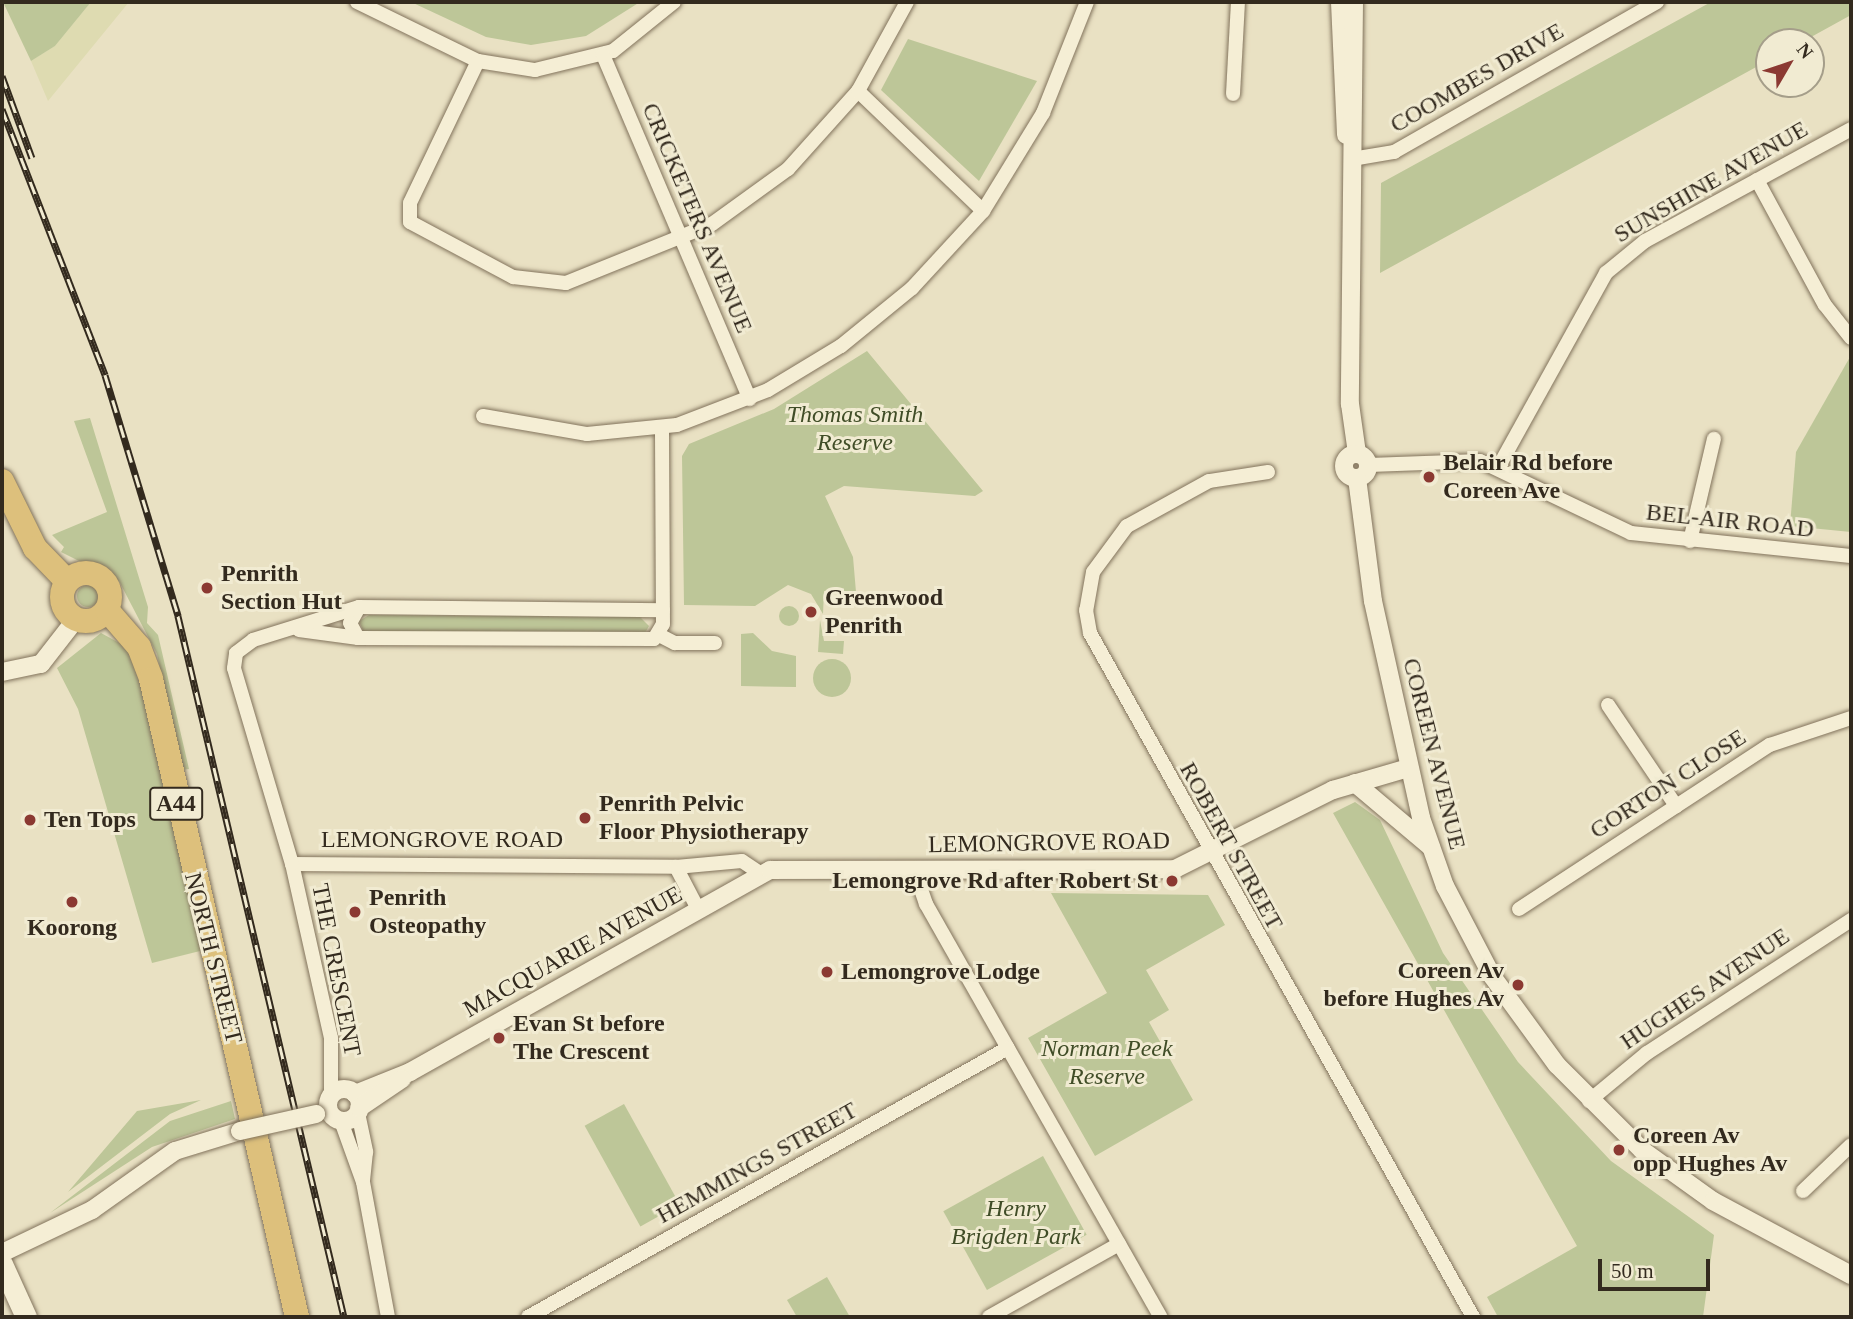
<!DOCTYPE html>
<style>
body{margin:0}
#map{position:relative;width:1853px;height:1319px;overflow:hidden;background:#e9e1c3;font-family:"Times New Roman",serif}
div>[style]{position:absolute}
.farmland>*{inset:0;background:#dedbb1}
.green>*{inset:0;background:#bdc698;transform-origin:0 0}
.round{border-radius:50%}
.roads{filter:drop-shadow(0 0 2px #82735c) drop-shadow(0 0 2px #82735c)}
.minor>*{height:14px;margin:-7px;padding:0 7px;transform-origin:7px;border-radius:7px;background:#f5eed5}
.tertiary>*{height:18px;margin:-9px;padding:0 9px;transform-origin:9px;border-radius:9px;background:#f5eed5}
.tertiary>.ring{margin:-9px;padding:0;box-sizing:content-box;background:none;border:18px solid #f5eed5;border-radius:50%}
.secondary>*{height:21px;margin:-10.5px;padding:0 10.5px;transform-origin:10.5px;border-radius:10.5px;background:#f5eed5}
.trunk>*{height:24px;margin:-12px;padding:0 12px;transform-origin:12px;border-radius:12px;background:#ddc07c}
.trunk>.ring{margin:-12px;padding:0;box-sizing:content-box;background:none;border:24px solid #ddc07c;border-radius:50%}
.rail>*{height:7px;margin-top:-3.5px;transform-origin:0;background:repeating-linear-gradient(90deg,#f1ebd2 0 13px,#332a1e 0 26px);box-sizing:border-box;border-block:2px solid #332a1e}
.bridges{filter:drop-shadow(0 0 2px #82735c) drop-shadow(0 0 2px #82735c)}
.tertiary-bridge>*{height:18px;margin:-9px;padding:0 9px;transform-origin:9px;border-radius:9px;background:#f5eed5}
.dots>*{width:19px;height:19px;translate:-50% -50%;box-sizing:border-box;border:4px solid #f1ebd2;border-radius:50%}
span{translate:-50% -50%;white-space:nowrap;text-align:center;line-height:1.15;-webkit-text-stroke:6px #f1ebd2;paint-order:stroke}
.shield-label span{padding:2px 5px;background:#f1ebd2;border:2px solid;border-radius:5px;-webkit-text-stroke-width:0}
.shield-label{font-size:23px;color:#332a1e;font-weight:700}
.street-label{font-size:24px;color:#332a1e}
.park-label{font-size:24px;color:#404d27;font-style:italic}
.poi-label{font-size:24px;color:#332a1e;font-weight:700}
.left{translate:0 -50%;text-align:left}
.right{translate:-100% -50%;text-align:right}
.frame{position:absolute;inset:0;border:4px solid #332a1e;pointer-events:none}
.north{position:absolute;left:1755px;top:28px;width:70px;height:70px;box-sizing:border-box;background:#f1ebd2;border:2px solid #a59e8a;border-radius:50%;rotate:51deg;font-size:19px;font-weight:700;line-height:28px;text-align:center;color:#332a1e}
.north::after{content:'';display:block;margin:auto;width:24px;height:32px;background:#8b3932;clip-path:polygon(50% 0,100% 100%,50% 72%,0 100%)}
.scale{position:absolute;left:1598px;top:1259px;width:112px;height:32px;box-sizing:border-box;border:4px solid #332a1e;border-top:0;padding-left:9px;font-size:21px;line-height:24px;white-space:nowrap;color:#332a1e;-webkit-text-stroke:5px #f1ebd2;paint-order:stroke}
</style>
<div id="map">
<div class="farmland">
<i style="clip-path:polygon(91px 2px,129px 2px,48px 101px,31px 61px,55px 46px)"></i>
</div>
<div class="green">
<i style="clip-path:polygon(3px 2px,91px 2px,55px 46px,31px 61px)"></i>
<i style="clip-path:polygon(411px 2px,640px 2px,586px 36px,531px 45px,486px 37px)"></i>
<i style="clip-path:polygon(1711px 2px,1851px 2px,1851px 15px,1802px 42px,1769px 42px,1769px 60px,1380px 273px,1381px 183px)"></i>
<i style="clip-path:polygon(908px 39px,1037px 81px,979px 181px,881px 90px)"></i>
<i style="clip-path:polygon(867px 351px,983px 491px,975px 496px,844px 486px,825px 496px,853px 557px,856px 592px,824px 591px,823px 614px,811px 594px,788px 585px,755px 606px,684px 605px,682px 456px,689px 444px,774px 409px)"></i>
<i style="clip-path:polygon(1850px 357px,1851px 532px,1790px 526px,1796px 452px)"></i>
<i style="clip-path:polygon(90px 418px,148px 607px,147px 623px,158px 635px,189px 769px,181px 770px,157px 654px,119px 581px,61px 552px,64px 547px,52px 535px,107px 512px,74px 421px)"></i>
<i class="round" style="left:77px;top:585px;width:22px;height:22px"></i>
<i class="round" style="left:779px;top:606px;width:20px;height:20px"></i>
<i style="clip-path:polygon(369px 615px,640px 617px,649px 626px,645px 633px,618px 634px,364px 633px,359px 621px)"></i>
<i style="clip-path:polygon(820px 620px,824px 641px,844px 641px,843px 654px,818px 652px)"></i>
<i style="clip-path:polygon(101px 633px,134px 651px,204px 950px,152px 963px,78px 709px,57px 668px)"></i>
<i style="clip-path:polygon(753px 633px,772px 651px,796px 656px,796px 687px,741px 686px,741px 634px)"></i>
<i class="round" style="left:813px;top:659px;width:38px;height:38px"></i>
<i style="clip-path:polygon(1355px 802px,1380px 820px,1443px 953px,1518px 1062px,1611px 1161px,1714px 1235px,1703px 1317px,1498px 1317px,1487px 1297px,1577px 1246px,1333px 813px)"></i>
<i style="clip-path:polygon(1051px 893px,1208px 895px,1225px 925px,1146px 970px,1169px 1010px,1149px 1022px,1193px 1100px,1095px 1156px,1028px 1038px,1107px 993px)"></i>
<i style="clip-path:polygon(201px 1100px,170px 1114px,68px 1192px,137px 1111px)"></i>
<i style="clip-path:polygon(231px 1101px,235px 1119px,152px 1147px,50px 1213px,170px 1121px)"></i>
<i style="left:624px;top:1104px;width:115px;height:45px;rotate:61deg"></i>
<i style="left:1043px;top:1156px;width:90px;height:114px;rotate:61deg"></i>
<i style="clip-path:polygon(827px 1277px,850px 1317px,797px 1317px,787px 1300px)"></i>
</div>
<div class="roads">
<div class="minor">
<i style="left:357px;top:2px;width:135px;rotate:26deg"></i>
<i style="left:478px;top:61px;width:58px;rotate:9deg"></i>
<i style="left:535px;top:70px;width:80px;rotate:-13.7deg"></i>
<i style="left:613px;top:51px;width:78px;rotate:-38.8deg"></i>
<i style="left:603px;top:55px;width:374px;rotate:66.9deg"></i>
<i style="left:478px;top:61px;width:157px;rotate:115.6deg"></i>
<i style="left:410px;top:203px;width:19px;rotate:90deg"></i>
<i style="left:410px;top:222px;width:117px;rotate:28.1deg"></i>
<i style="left:513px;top:277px;width:53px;rotate:6.5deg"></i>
<i style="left:566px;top:283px;width:157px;rotate:-22deg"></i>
<i style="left:712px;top:224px;width:94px;rotate:-35.9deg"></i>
<i style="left:788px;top:169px;width:105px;rotate:-48.1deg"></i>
<i style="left:858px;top:91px;width:102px;rotate:-61.2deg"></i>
<i style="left:858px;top:91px;width:173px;rotate:43.8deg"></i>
<i style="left:1233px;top:94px;width:92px;rotate:-86.9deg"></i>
<i style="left:1352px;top:159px;width:43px;rotate:-9.5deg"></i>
<i style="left:1394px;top:152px;width:303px;rotate:-29.7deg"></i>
<i style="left:1757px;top:180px;width:142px;rotate:61.5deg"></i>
<i style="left:1825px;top:305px;width:42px;rotate:51.8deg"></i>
<i style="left:483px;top:416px;width:106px;rotate:9.8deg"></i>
<i style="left:587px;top:434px;width:90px;rotate:-5.7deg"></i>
<i style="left:677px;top:425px;width:97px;rotate:-21deg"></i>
<i style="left:768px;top:390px;width:85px;rotate:-31.1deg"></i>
<i style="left:841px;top:346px;width:92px;rotate:-39.2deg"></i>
<i style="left:912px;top:288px;width:105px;rotate:-47.3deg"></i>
<i style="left:983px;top:211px;width:115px;rotate:-58.5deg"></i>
<i style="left:1043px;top:113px;width:119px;rotate:-68.4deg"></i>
<i style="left:1369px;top:465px;width:111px;rotate:-2.1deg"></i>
<i style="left:1480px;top:461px;width:167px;rotate:25.5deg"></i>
<i style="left:1631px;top:533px;width:221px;rotate:6deg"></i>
<i style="left:1499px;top:466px;width:221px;rotate:-61deg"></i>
<i style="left:1606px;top:273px;width:50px;rotate:-39.4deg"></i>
<i style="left:1645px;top:241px;width:234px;rotate:-28.5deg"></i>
<i style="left:1268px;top:472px;width:60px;rotate:171.3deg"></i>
<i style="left:1209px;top:481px;width:94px;rotate:151.2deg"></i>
<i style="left:1127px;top:526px;width:57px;rotate:126.5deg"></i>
<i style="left:1093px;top:572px;width:39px;rotate:100deg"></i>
<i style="left:1086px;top:610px;width:23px;rotate:80deg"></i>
<i style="left:1090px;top:633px;width:784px;rotate:60.75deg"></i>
<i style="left:1690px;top:541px;width:105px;rotate:-76.8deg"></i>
<i style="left:359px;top:607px;width:18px;rotate:119deg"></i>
<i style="left:350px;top:623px;width:17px;rotate:62deg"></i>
<i style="left:358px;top:638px;width:296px;rotate:0.2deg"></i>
<i style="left:654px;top:639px;width:17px;rotate:-59deg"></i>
<i style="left:663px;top:624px;width:196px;rotate:-90.3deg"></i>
<i style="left:299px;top:630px;width:60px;rotate:7.7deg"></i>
<i style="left:659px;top:635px;width:18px;rotate:27deg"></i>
<i style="left:675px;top:643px;width:40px"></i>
<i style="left:1608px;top:705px;width:122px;rotate:56deg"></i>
<i style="left:292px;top:864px;width:384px;rotate:0.4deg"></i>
<i style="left:676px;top:867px;width:66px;rotate:-5.2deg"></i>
<i style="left:742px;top:861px;width:23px;rotate:34deg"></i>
<i style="left:676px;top:867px;width:47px;rotate:62.4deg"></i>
<i style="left:914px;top:869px;width:37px;rotate:71deg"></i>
<i style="left:926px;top:904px;width:475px;rotate:60.4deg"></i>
<i style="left:1519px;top:909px;width:300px;rotate:-33.2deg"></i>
<i style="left:1770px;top:745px;width:85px;rotate:-18.4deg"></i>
<i style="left:331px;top:1095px;width:57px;rotate:-90deg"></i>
<i style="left:331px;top:1038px;width:178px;rotate:-102.6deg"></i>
<i style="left:292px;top:864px;width:204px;rotate:-106.5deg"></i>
<i style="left:234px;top:668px;width:15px;rotate:-82deg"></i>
<i style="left:236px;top:653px;width:21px;rotate:-37deg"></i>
<i style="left:253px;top:640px;width:111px;rotate:-17.3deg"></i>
<i style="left:359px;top:607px;width:304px;rotate:0.6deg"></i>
<i style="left:1589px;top:1101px;width:75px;rotate:-39.6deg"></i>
<i style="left:1647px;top:1053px;width:244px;rotate:-33.1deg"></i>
<i style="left:358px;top:1113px;width:40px;rotate:78deg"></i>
<i style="left:366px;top:1152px;width:29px;rotate:96deg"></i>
<i style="left:341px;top:1121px;width:65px;rotate:70.2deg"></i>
<i style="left:363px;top:1182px;width:137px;rotate:79.5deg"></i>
<i style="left:1803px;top:1191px;width:66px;rotate:-43.8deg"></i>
<i style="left:528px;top:1317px;width:550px;rotate:-29.27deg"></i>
<i style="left:989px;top:1317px;width:149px;rotate:-29.3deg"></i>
</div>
<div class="tertiary">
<i style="left:1340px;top:2px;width:133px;rotate:87.4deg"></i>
<i style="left:1354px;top:2px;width:402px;rotate:90.6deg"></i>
<i style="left:1350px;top:404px;width:49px;rotate:81.9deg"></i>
<i class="ring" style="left:1344px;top:454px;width:6px;height:6px"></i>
<i style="left:1357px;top:478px;width:124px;rotate:82.6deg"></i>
<i style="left:1373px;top:601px;width:222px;rotate:77.5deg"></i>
<i style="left:1421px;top:818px;width:72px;rotate:70.6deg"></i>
<i style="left:1445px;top:886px;width:102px;rotate:62.4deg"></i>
<i style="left:1492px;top:976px;width:110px;rotate:53.9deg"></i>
<i style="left:1557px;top:1065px;width:120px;rotate:45deg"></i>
<i style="left:1642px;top:1150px;width:87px;rotate:35.7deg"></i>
<i style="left:1713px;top:1201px;width:157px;rotate:28.2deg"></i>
<i style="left:2px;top:672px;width:40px;rotate:-12deg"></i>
<i style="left:41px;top:664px;width:57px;rotate:-52.1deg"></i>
<i style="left:1355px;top:783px;width:99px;rotate:40.1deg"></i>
<i class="ring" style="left:328px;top:1089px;width:14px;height:14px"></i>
<i style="left:355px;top:1094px;width:59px;rotate:-21.8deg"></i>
<i style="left:410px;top:1072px;width:413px;rotate:-29.3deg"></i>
<i style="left:770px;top:870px;width:405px;rotate:-0.1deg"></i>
<i style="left:1175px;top:869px;width:177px;rotate:-26.6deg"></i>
<i style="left:1333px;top:790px;width:78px;rotate:-16.3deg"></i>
<i style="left:359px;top:1108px;width:52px;rotate:-34deg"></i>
<i style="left:2px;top:1253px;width:100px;rotate:-25.5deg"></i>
<i style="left:92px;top:1210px;width:102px;rotate:-35.4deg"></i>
<i style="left:175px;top:1151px;width:68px;rotate:-17.1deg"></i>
</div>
<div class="secondary">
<i style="left:2px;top:1264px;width:58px;rotate:65.6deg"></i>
</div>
<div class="trunk">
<i style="left:2px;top:481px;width:75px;rotate:63.8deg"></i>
<i style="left:35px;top:548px;width:46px;rotate:45.9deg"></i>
<i class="ring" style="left:62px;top:573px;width:24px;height:24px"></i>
<i style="left:107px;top:610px;width:49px;rotate:49.1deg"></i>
<i style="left:139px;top:647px;width:34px;rotate:69deg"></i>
<i style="left:151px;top:679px;width:654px;rotate:77.11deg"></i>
</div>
</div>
<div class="rail">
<i style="left:2px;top:76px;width:87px;rotate:69.9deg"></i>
<i style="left:2px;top:109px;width:285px;rotate:68.8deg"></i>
<i style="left:105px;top:375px;width:252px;rotate:73.1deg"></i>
<i style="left:178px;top:616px;width:720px;rotate:76.68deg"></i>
</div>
<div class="bridges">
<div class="tertiary-bridge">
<i style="left:240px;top:1131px;width:78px;rotate:-12.6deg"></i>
</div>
</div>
<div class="dots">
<i style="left:1429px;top:477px;background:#8b3932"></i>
<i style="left:207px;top:588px;background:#8b3932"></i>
<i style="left:811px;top:612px;background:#8b3932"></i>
<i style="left:585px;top:818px;background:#8b3932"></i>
<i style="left:30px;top:820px;background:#8b3932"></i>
<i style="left:1172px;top:881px;background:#8b3932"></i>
<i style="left:72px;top:902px;background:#8b3932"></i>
<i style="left:355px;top:912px;background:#8b3932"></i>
<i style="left:827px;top:972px;background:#8b3932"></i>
<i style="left:1518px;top:985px;background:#8b3932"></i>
<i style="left:499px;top:1038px;background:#8b3932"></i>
<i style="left:1619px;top:1150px;background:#8b3932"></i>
</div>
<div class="shield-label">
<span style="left:176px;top:804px">A44</span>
</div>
<div class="street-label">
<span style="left:1477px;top:78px;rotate:-30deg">COOMBES DRIVE</span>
<span style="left:1711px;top:182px;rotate:-30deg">SUNSHINE AVENUE</span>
<span style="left:697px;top:218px;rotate:67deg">CRICKETERS AVENUE</span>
<span style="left:1730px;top:521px;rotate:6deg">BEL-AIR ROAD</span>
<span style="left:1434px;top:754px;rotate:76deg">COREEN AVENUE</span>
<span style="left:1668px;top:784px;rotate:-33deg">GORTON CLOSE</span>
<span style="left:442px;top:840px">LEMONGROVE ROAD</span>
<span style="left:1049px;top:843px;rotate:-1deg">LEMONGROVE ROAD</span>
<span style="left:1231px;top:846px;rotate:61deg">ROBERT STREET</span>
<span style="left:573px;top:952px;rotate:-29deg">MACQUARIE AVENUE</span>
<span style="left:213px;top:958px;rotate:76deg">NORTH STREET</span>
<span style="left:336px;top:970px;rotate:79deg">THE CRESCENT</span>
<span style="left:1705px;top:989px;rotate:-34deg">HUGHES AVENUE</span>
<span style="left:757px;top:1163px;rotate:-29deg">HEMMINGS STREET</span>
</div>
<div class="park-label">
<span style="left:855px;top:429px">Thomas Smith<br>Reserve</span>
<span style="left:1107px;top:1063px">Norman Peek<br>Reserve</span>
<span style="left:1016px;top:1223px">Henry<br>Brigden Park</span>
</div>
<div class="poi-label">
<span class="left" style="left:1443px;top:477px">Belair Rd before<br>Coreen Ave</span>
<span class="left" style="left:221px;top:588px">Penrith<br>Section Hut</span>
<span class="left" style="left:825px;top:612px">Greenwood<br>Penrith</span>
<span class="left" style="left:599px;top:818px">Penrith Pelvic<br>Floor Physiotherapy</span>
<span class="left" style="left:44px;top:820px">Ten Tops</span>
<span class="right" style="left:1158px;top:881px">Lemongrove Rd after Robert St</span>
<span class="left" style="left:369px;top:912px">Penrith<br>Osteopathy</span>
<span style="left:72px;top:928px">Koorong</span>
<span class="right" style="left:1504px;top:985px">Coreen Av<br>before Hughes Av</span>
<span class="left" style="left:841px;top:972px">Lemongrove Lodge</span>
<span class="left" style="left:513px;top:1038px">Evan St before<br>The Crescent</span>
<span class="left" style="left:1633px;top:1150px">Coreen Av<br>opp Hughes Av</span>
</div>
<div class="frame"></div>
<div class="north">N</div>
<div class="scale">50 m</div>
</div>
